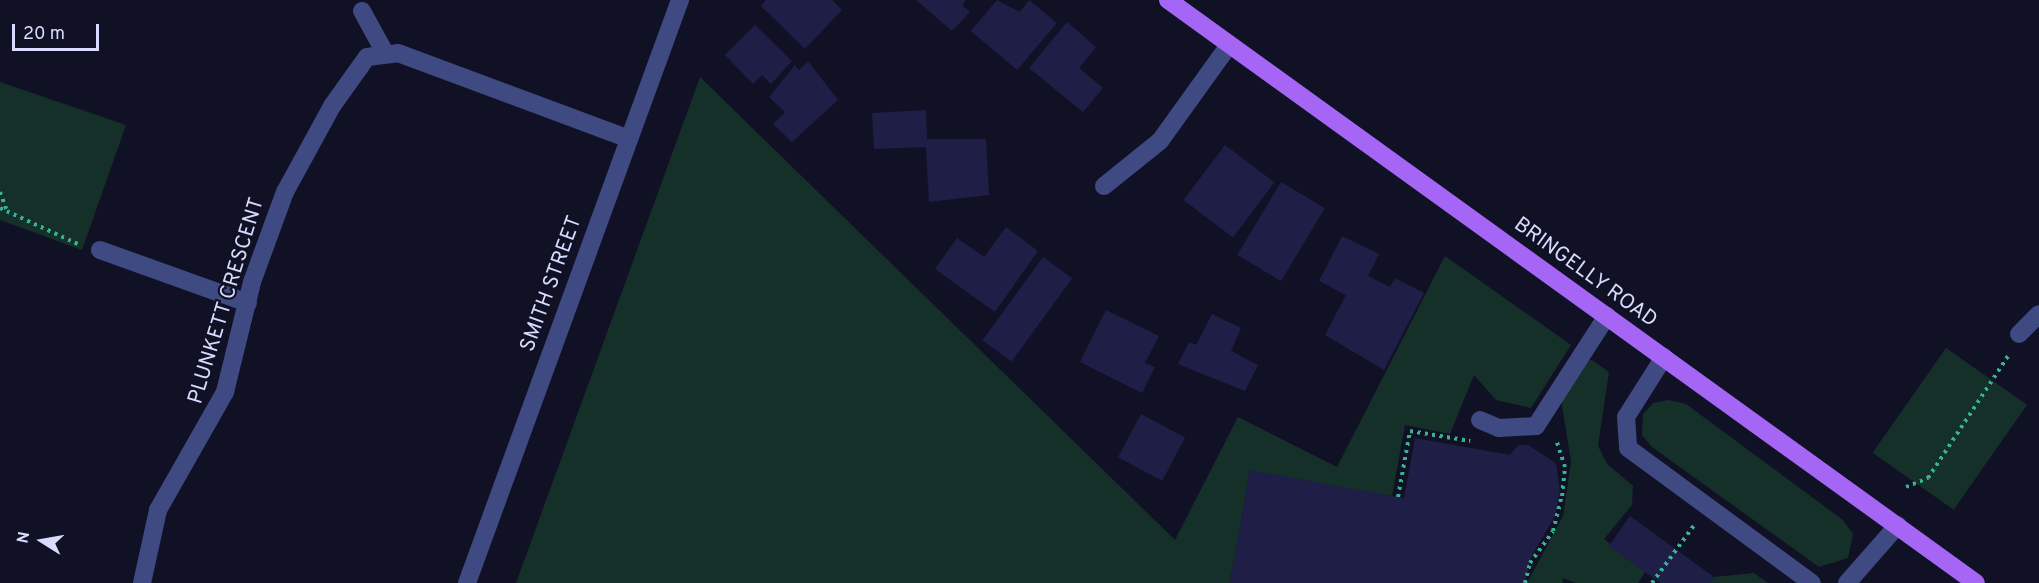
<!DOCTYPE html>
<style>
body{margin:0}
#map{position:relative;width:2039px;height:583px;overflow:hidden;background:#111126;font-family:Overpass,sans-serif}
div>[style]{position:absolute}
.green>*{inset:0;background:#143029;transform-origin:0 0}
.building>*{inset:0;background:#1e1e46;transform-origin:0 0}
.path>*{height:4px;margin-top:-2px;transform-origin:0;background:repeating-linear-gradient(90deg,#37b293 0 3px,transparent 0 7.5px)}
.minor>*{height:18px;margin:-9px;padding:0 9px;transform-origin:9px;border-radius:9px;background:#3f4982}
.major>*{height:18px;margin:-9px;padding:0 9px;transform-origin:9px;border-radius:9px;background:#a566f6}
span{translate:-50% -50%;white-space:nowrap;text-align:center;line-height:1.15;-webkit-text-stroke:4.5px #111126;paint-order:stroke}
.street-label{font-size:21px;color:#d8dbfd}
.north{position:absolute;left:12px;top:511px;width:60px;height:60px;-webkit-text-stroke:4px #111126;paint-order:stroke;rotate:281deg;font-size:16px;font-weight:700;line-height:24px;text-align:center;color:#d8dbfd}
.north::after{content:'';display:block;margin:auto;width:21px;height:27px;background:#d8dbfd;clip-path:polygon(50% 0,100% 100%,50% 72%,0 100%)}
.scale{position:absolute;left:12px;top:24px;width:87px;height:27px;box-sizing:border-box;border:3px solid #d8dbfd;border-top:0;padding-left:8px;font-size:18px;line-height:21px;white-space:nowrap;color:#d8dbfd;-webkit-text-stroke:4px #111126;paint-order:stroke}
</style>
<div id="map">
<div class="green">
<i style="clip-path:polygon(700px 77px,1175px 540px,1238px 417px,1337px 467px,1445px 256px,1571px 345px,1531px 408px,1496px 400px,1474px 375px,1450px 434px,1405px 425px,1392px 496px,1250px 471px,1230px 583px,516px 583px)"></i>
<i style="clip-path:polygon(0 82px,126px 125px,82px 250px,0 220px)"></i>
<i style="left:1946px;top:348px;width:99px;height:128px;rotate:35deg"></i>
<i style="clip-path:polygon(1592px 360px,1609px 372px,1598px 446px,1607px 464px,1633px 486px,1632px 505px,1604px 539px,1645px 572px,1638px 583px,1576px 583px,1563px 578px,1562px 583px,1527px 583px,1563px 516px,1571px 462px,1561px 399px,1581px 362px)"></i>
<i style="clip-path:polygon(1669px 400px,1686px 404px,1843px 520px,1853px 534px,1848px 558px,1819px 567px,1652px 447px,1642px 435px,1643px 414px,1653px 403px)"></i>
<i style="clip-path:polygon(1754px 573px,1768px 583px,1709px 583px,1714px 577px)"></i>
</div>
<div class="building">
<i style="clip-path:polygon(766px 0,832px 0,842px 10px,805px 49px,761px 6px)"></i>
<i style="clip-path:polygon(916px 0,966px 0,962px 5px,970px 12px,952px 31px)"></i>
<i style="clip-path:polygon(997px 0,1020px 12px,1029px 0,1057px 23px,1017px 70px,971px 31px)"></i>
<i style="clip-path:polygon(1067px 22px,1096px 47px,1079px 68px,1103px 88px,1083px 112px,1029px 68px)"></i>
<i style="clip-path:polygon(755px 25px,792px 61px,771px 84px,762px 75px,753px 84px,725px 55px)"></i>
<i style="clip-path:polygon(808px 61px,838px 100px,792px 142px,773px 124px,785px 112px,769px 97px,795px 65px,799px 70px)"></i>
<i style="clip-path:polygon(926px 110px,927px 139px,986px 139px,989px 195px,929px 202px,926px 147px,874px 149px,872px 113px)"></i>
<i style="left:1225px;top:145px;width:62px;height:69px;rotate:37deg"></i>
<i style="left:1281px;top:182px;width:51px;height:85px;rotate:31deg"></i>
<i style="clip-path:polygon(1006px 227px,1038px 251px,995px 312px,935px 269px,957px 238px,984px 257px)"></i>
<i style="clip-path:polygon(1342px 236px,1379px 254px,1368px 276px,1390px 287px,1395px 278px,1424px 293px,1384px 370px,1325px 335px,1346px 295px,1319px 281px)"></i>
<i style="left:1043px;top:257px;width:36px;height:103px;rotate:36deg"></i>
<i style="clip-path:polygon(1106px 310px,1159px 336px,1145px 363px,1155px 367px,1142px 393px,1080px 362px)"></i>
<i style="clip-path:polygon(1212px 314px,1241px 328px,1231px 351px,1258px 365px,1245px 391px,1178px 364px,1189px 342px,1196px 345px)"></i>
<i style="left:1141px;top:414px;width:50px;height:49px;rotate:28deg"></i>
<i style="clip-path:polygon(1415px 438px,1510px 455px,1518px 445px,1528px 445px,1556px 463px,1560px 492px,1555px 516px,1532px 555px,1525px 583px,1230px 583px,1250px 470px,1404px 498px)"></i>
<i style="clip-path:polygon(1630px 516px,1714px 577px,1709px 583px,1660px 583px,1609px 546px)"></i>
</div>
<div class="path">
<i style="left:0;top:192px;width:20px;rotate:70deg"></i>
<i style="left:0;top:208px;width:86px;rotate:24.8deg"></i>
<i style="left:1906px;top:487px;width:24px;rotate:-22deg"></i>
<i style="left:1928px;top:478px;width:149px;rotate:-56.7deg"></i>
<i style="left:1398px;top:497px;width:67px;rotate:-79.7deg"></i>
<i style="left:1410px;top:431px;width:61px;rotate:9.5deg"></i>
<i style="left:1525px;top:583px;width:21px;rotate:-76deg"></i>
<i style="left:1530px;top:563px;width:39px;rotate:-54deg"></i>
<i style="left:1553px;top:531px;width:36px;rotate:-76deg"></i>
<i style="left:1562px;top:496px;width:29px;rotate:-84deg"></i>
<i style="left:1565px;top:467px;width:29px;rotate:-108deg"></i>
<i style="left:1652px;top:583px;width:73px;rotate:-53.9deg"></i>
</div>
<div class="minor">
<i style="left:362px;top:11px;width:46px;rotate:61.2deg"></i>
<i style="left:1104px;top:186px;width:72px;rotate:-38.8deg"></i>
<i style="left:1160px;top:141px;width:118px;rotate:-54.3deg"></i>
<i style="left:100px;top:250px;width:157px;rotate:19.7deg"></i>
<i style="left:2019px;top:334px;width:28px;rotate:-45deg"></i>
<i style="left:1664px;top:357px;width:71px;rotate:122.3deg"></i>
<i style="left:1626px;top:417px;width:31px;rotate:86deg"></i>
<i style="left:1628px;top:448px;width:228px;rotate:36.3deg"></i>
<i style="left:1480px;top:420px;width:21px;rotate:23deg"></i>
<i style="left:1499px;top:428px;width:37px;rotate:-3deg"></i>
<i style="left:1536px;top:426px;width:131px;rotate:-57.2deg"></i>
<i style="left:142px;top:583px;width:75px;rotate:-77.6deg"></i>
<i style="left:158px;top:510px;width:136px;rotate:-60.4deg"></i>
<i style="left:225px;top:392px;width:113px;rotate:-76.2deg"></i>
<i style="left:252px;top:282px;width:96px;rotate:-69.9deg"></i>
<i style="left:285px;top:192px;width:98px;rotate:-61.3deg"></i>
<i style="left:332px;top:106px;width:60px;rotate:-54.5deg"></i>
<i style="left:367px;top:57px;width:31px;rotate:-7deg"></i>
<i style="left:398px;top:53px;width:246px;rotate:20.4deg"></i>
<i style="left:467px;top:583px;width:621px;rotate:-69.93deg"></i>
<i style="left:1847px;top:583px;width:77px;rotate:-48.7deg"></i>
</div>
<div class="major">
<i style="left:1168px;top:0;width:996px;rotate:35.81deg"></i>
</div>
<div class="street-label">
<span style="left:1585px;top:273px;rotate:36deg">BRINGELLY ROAD</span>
<span style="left:552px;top:284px;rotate:-70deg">SMITH STREET</span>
<span style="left:227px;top:301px;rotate:-73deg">PLUNKETT CRESCENT</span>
</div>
<div class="north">N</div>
<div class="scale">20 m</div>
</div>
